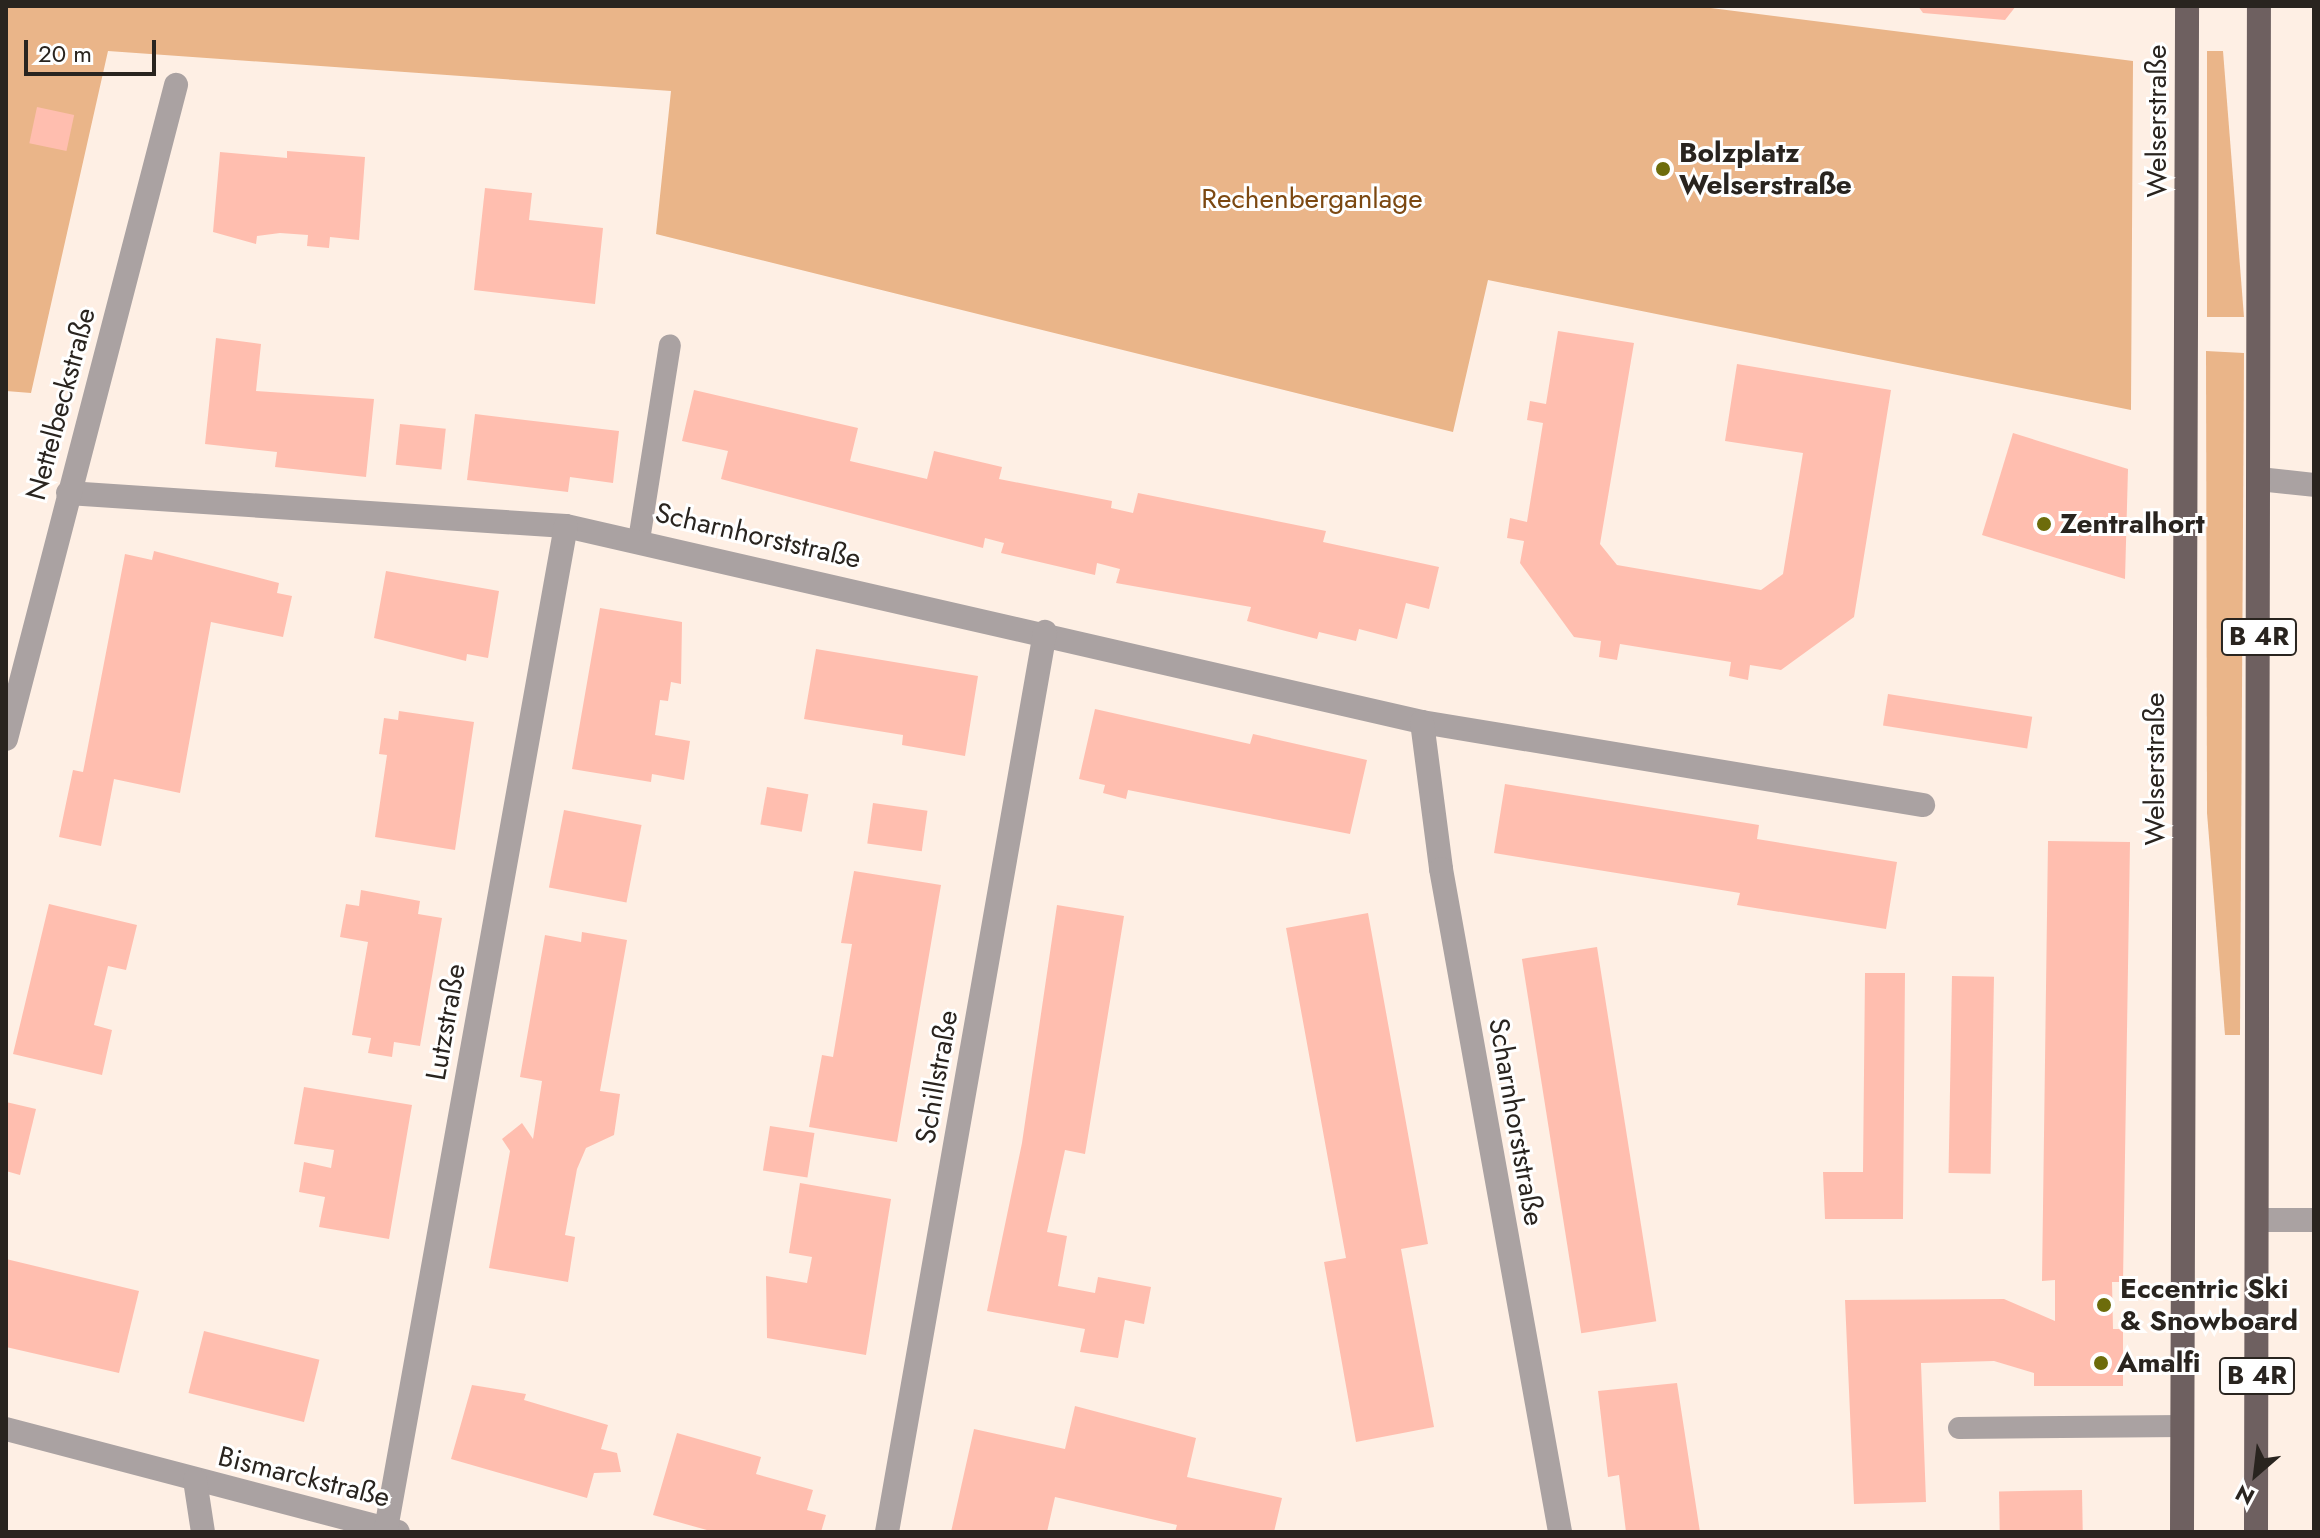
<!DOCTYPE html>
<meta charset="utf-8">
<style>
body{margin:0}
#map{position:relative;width:2320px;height:1538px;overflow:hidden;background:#feefe4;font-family:Jost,sans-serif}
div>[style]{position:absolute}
.green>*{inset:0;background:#eab589}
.building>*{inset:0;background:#ffbeaf;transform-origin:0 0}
.lane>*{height:22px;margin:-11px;padding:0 11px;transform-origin:11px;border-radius:11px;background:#aaa2a2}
.street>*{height:24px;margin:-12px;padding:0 12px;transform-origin:12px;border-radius:12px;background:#aaa2a2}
.primary>*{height:24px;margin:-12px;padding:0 12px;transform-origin:12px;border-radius:12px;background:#6e6060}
.dots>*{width:22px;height:22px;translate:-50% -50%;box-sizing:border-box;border:4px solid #fff;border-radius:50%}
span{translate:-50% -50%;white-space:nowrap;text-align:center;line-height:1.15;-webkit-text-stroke:6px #fff;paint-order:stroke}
.shield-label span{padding:2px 6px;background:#fff;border:2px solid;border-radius:6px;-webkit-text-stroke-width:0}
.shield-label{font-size:26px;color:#29241f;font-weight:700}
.street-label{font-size:28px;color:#29241f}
.poi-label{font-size:28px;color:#29241f;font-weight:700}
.left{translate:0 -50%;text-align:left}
.park-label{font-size:28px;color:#7c4811}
.frame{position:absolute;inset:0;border:8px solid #29241f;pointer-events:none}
.north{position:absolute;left:2216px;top:1434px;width:80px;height:80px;-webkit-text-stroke:6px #fff;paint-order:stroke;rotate:208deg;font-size:22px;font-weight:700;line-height:32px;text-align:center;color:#29241f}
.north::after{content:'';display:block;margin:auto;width:28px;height:36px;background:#29241f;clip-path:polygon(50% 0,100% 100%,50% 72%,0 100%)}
.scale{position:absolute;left:24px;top:40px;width:132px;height:36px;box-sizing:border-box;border:4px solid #29241f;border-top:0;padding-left:10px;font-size:24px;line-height:28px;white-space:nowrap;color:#29241f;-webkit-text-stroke:6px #fff;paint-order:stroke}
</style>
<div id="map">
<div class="green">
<i style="clip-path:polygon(6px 6px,1695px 6px,2133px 61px,2131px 410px,1488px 280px,1453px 432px,656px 234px,671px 91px,108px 51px,31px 393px,6px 391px)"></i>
<i style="clip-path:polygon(2207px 51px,2223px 51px,2244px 317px,2207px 317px)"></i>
<i style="clip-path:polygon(2206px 351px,2244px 353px,2240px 1035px,2225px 1035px,2207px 813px)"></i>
</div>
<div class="building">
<i style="clip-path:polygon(1918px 6px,2016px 6px,2005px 20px,1923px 13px)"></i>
<i style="left:37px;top:107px;width:38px;height:37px;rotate:12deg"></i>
<i style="clip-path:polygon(287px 151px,365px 157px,359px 240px,330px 237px,329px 248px,307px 246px,308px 235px,280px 233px,257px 236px,256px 244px,213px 232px,220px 152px,287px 158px)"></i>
<i style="clip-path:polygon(485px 188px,532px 193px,529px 220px,603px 228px,595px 304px,474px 290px)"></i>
<i style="clip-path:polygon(1558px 331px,1634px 343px,1600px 544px,1617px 565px,1761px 590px,1783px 574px,1803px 453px,1725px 441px,1737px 364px,1891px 390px,1854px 617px,1781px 670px,1750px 665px,1748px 680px,1729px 676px,1731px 662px,1620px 644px,1617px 660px,1599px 657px,1601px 641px,1574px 637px,1520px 563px,1524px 541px,1507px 538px,1510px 518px,1527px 522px,1543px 423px,1527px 420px,1530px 401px,1546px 404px)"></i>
<i style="clip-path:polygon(216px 338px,261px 344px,256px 391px,374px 399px,366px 477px,275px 467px,277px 452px,205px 444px)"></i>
<i style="clip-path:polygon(694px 390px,858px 428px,850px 461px,927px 479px,934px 451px,1002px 467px,999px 479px,1112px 501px,1111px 508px,1133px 513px,1138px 493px,1326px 531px,1323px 542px,1439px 567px,1429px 609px,1406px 603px,1397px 639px,1359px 629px,1356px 641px,1319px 632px,1317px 639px,1247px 621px,1251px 607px,1116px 583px,1120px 569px,1097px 563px,1095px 575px,1001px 553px,1004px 543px,985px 538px,983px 548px,721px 479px,728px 451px,682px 441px)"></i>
<i style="clip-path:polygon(475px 414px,619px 431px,613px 483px,570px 477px,568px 492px,467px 480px)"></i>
<i style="left:400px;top:424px;width:46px;height:41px;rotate:6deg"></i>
<i style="clip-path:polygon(2013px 433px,2128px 469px,2125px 579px,1982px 535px)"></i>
<i style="clip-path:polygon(154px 551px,279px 583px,277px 593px,292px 596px,283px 637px,211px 622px,180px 793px,114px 779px,101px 846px,59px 837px,73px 770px,83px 772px,125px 554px,152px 560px)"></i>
<i style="clip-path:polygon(386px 571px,499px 591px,488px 658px,467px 654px,466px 661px,374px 638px)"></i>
<i style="clip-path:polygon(600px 608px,682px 622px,681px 684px,671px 682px,668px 701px,660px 700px,655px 735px,690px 741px,684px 780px,652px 774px,651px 782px,572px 769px)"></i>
<i style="clip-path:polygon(816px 649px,978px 676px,965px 756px,902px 745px,903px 735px,804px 719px)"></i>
<i style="left:1888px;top:694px;width:146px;height:32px;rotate:9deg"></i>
<i style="clip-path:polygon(1095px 709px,1250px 744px,1253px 734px,1367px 760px,1350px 834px,1128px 790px,1126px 799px,1103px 793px,1105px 785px,1079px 779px)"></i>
<i style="clip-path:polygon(399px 711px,474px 722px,455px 850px,375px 837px,387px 755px,379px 754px,384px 718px,398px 720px)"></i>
<i style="clip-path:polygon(1505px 784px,1759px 825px,1757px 839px,1897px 862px,1886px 929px,1737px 905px,1740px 893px,1494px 853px)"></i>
<i style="left:767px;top:787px;width:42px;height:38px;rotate:10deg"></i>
<i style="left:873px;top:803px;width:55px;height:41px;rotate:8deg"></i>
<i style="left:564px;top:810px;width:79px;height:79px;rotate:11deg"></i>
<i style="clip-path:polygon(2048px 841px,2130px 842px,2123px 1282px,2112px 1282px,2113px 1329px,2123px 1329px,2123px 1386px,2034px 1386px,2034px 1373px,1994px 1361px,1921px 1363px,1926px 1502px,1854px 1504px,1845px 1300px,2004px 1299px,2055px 1321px,2055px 1280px,2042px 1281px)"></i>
<i style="clip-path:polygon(854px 871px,941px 885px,897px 1142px,809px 1127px,822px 1055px,833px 1057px,852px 944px,841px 943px)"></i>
<i style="clip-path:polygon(361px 890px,420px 901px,418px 914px,442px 918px,420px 1046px,394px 1042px,392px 1057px,368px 1053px,371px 1038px,352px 1035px,368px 942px,340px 937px,346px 904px,359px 906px)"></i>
<i style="clip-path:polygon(49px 904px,137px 925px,126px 970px,108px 966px,94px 1025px,112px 1030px,102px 1075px,13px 1054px)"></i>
<i style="clip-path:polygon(1057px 905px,1124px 916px,1085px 1154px,1065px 1150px,1047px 1232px,1067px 1236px,1058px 1286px,1095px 1293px,1098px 1277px,1151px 1287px,1144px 1324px,1125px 1320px,1118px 1358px,1080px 1352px,1085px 1329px,987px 1311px,1022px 1143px)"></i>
<i style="clip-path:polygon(1368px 913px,1428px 1244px,1401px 1249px,1434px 1427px,1356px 1442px,1324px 1262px,1346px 1258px,1286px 928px)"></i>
<i style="clip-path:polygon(582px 932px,627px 940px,600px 1091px,620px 1094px,614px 1135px,586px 1148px,577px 1169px,565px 1235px,575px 1237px,568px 1282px,489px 1268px,510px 1151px,502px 1139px,522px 1123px,533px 1139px,542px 1081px,520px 1077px,545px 935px,581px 942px)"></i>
<i style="left:1597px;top:947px;width:379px;height:76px;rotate:81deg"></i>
<i style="clip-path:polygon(1865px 973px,1905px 973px,1903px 1219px,1825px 1219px,1823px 1172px,1863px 1172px)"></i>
<i style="left:1952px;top:976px;width:42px;height:197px;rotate:1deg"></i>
<i style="clip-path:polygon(304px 1087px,412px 1105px,389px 1239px,319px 1227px,325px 1197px,299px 1192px,304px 1162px,331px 1168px,334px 1150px,294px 1144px)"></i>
<i style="clip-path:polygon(6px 1102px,36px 1109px,20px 1175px,6px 1171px)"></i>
<i style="left:770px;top:1126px;width:45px;height:45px;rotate:9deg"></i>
<i style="clip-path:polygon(800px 1183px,891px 1199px,866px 1355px,767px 1338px,766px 1276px,807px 1283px,812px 1257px,789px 1253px)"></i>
<i style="clip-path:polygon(6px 1259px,139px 1291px,119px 1373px,6px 1347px)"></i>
<i style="left:204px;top:1331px;width:119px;height:64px;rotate:14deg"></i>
<i style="clip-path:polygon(1677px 1383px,1700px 1532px,1626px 1532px,1619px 1475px,1608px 1477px,1598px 1391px)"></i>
<i style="clip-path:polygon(472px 1385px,526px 1394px,524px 1400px,608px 1425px,601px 1449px,617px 1453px,621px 1472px,594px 1473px,587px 1498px,451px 1459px)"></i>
<i style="clip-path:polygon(1075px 1406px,1196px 1438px,1187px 1477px,1282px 1498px,1274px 1532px,1175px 1532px,1177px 1525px,1055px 1497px,1047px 1532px,951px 1532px,974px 1429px,1065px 1449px)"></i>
<i style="clip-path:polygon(677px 1433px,761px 1457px,756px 1474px,813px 1490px,807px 1510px,826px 1515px,821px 1532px,714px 1532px,653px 1515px)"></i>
<i style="left:2082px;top:1490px;width:42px;height:83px;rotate:89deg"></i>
</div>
<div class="lane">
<i style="left:639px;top:540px;width:197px;rotate:-81deg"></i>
<i style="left:1959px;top:1428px;width:224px;rotate:-0.5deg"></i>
</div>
<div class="street">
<i style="left:2259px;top:479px;width:55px;rotate:6.2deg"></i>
<i style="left:68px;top:493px;width:499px;rotate:3.8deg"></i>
<i style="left:566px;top:526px;width:878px;rotate:12.9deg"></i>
<i style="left:1422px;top:722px;width:508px;rotate:9.41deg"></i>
<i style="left:1422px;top:722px;width:148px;rotate:82.6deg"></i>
<i style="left:1441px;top:869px;width:674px;rotate:79.82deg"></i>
<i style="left:6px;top:739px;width:676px;rotate:-75.43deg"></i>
<i style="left:2257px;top:1220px;width:57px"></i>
<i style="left:6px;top:1429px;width:405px;rotate:14.7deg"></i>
<i style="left:195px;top:1480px;width:53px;rotate:81.3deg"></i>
<i style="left:386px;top:1529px;width:1019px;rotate:-79.83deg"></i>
<i style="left:887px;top:1532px;width:914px;rotate:-80.04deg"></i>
</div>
<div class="primary">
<i style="left:2182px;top:1532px;width:1526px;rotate:-89.81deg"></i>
<i style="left:2256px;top:1532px;width:1526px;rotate:-89.89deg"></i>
</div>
<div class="dots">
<i style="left:1663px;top:169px;background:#6d6c0b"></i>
<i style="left:2044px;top:524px;background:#6d6c0b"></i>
<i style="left:2104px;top:1305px;background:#6d6c0b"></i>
<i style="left:2101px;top:1363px;background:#6d6c0b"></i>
</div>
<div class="shield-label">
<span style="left:2259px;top:637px">B 4R</span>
<span style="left:2257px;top:1376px">B 4R</span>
</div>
<div class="street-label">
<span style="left:2157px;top:121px;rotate:-90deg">Welserstraße</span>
<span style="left:61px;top:404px;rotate:-75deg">Nettelbeckstraße</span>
<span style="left:758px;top:536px;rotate:13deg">Scharnhorststraße</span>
<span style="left:2155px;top:769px;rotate:-90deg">Welserstraße</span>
<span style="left:446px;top:1022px;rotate:-80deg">Lutzstraße</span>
<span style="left:937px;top:1077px;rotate:-80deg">Schillstraße</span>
<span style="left:1516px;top:1122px;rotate:80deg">Scharnhorststraße</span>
<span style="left:304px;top:1477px;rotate:14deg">Bismarckstraße</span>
</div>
<div class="poi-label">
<span class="left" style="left:1679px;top:169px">Bolzplatz<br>Welserstraße</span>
<span class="left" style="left:2060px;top:524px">Zentralhort</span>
<span class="left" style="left:2120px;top:1305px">Eccentric Ski<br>&amp; Snowboard</span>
<span class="left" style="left:2117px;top:1363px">Amalfi</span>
</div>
<div class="park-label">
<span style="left:1312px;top:199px">Rechenberganlage</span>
</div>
<div class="frame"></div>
<div class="north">N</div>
<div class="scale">20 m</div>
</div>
